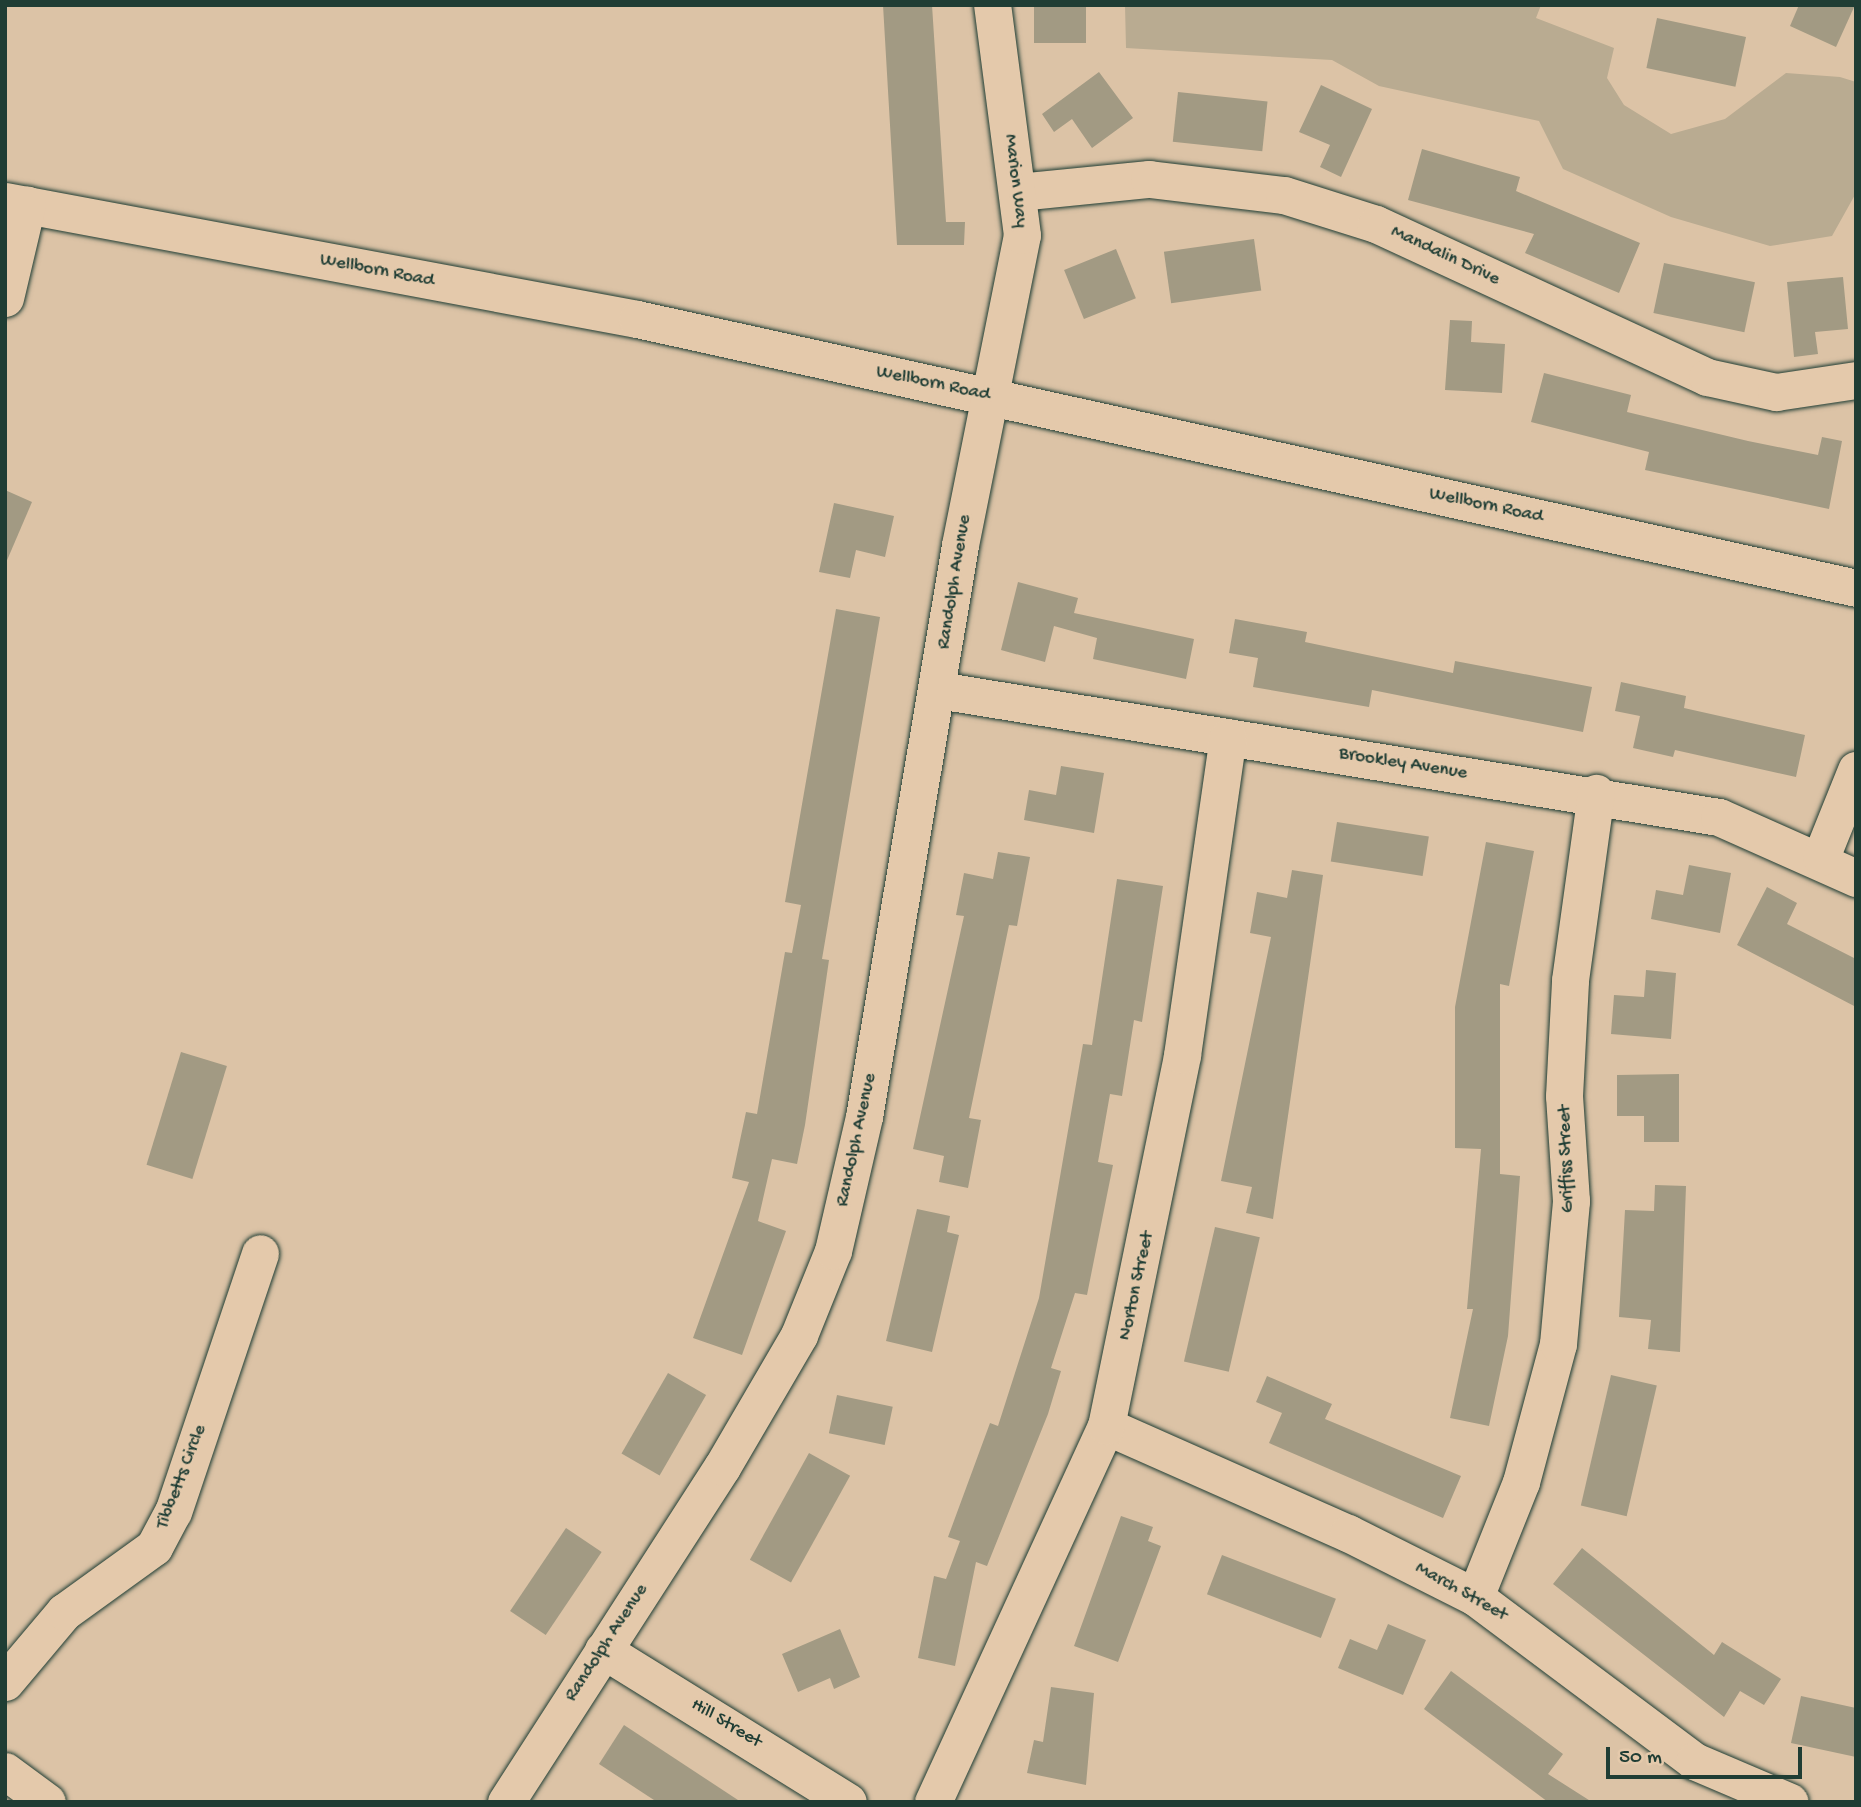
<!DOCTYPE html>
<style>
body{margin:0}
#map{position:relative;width:1861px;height:1807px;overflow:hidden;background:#dcc3a6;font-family:"Gochi Hand",sans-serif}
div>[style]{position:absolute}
.green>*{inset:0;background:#b9ab91}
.building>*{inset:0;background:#a29a83;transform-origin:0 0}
.roads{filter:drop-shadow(0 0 2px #1f3d34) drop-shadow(0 0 2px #1f3d34)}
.minor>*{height:37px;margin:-18.5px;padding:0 18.5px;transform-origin:18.5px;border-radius:18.5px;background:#e4c9ab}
span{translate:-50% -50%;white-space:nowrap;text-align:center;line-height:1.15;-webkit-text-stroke:6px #e4c9ab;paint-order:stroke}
.street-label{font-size:19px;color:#1f3d34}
.frame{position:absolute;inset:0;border:7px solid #1f3d34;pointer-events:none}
.scale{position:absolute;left:1606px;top:1747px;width:196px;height:32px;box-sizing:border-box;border:4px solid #1f3d34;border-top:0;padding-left:9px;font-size:21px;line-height:24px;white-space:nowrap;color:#1f3d34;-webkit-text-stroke:5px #e4c9ab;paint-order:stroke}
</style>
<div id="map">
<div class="green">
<i style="clip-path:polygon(1125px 5px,1541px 5px,1536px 18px,1614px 48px,1607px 78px,1624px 105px,1671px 134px,1725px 119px,1786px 73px,1840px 77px,1856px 82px,1856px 193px,1832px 236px,1770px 246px,1671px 217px,1563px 169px,1539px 121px,1379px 86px,1332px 60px,1126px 48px)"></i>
</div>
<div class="building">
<i style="clip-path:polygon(883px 5px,932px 5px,946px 222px,965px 222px,964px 245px,897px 245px)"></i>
<i style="left:1034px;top:5px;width:52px;height:38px"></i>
<i style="clip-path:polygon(1799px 5px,1855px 5px,1836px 47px,1790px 26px)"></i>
<i style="left:1657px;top:18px;width:91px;height:51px;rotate:12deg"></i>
<i style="clip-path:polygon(1099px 72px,1133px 118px,1092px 148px,1072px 119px,1054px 132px,1042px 114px)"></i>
<i style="clip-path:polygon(1321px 85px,1372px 109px,1341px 177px,1320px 167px,1330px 145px,1299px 132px)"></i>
<i style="left:1178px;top:92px;width:90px;height:50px;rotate:6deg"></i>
<i style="clip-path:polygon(1422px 149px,1520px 177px,1516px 191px,1640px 243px,1619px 293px,1525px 253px,1534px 234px,1408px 200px)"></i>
<i style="left:1254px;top:239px;width:52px;height:91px;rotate:82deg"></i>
<i style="left:1116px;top:249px;width:53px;height:56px;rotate:68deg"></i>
<i style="left:1664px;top:263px;width:93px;height:51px;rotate:12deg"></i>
<i style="clip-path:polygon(1843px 277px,1848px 329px,1815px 332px,1818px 354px,1794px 357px,1787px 282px)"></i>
<i style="clip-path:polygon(1450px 320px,1472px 321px,1471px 342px,1505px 344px,1502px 393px,1445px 390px)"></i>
<i style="clip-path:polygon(1544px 373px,1631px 395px,1627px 412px,1748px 441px,1818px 455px,1822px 437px,1842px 441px,1829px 509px,1645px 470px,1649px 452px,1531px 422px)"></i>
<i style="clip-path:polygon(5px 490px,32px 502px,5px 565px)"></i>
<i style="clip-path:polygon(834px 503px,894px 516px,885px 557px,856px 550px,850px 578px,819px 572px)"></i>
<i style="clip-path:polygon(1018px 582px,1078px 598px,1074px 613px,1194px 639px,1186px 679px,1093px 659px,1097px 638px,1054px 626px,1045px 662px,1001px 650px)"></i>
<i style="clip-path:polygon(836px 609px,880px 617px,822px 959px,829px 960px,805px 1125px,797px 1164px,772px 1159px,758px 1221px,786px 1231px,742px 1355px,693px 1338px,749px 1182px,732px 1178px,746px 1112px,757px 1114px,785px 952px,792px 953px,801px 905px,785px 902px)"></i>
<i style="clip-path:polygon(1235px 619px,1307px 632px,1305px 642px,1453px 673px,1455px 661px,1592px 687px,1583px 732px,1372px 690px,1369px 707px,1253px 687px,1258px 658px,1229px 653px)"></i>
<i style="clip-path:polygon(1621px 682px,1686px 696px,1684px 708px,1805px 735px,1796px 777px,1675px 750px,1673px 757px,1633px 748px,1640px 716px,1615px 711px)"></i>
<i style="clip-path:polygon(1061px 766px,1104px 773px,1094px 833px,1024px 820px,1029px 790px,1056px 795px)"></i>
<i style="left:1337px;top:822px;width:93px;height:40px;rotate:9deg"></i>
<i style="clip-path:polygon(1486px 842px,1534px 851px,1509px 986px,1500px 984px,1500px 1174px,1520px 1176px,1508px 1336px,1489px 1426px,1450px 1418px,1473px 1309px,1467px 1309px,1481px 1149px,1455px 1148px,1455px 1007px)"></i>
<i style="clip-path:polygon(998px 852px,1030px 857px,1017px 926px,1009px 925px,969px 1118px,981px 1120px,968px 1188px,939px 1182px,944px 1156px,913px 1149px,964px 916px,956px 915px,964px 873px,993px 879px)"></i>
<i style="clip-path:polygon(1689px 865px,1731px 873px,1720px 933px,1651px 919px,1656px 890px,1683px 895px)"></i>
<i style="clip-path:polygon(1292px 870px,1323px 875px,1273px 1219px,1246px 1213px,1252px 1187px,1221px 1181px,1271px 937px,1250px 933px,1257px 892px,1287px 898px)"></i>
<i style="clip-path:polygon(1117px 879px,1163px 886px,1142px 1022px,1134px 1020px,1122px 1096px,1110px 1094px,1098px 1162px,1113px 1165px,1087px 1295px,1075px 1293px,1051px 1368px,1061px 1371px,1048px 1414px,987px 1566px,976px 1562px,955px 1666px,918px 1658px,934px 1576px,946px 1579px,960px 1541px,948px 1537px,990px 1423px,998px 1426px,1039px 1298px,1083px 1044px,1092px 1045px)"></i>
<i style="clip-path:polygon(1767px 887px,1797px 903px,1787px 924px,1856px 959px,1856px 1007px,1737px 945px)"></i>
<i style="clip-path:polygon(1646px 970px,1676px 973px,1671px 1039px,1611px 1034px,1614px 995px,1644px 997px)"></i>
<i style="left:181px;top:1052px;width:48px;height:118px;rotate:17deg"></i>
<i style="clip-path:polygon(1679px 1074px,1679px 1142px,1644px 1142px,1644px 1116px,1617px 1116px,1617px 1075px)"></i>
<i style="clip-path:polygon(1655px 1185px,1686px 1186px,1680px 1352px,1648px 1349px,1651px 1320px,1619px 1317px,1625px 1210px,1654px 1211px)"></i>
<i style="clip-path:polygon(917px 1209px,950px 1216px,947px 1232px,959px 1235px,932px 1352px,886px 1341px)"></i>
<i style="left:1215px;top:1227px;width:46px;height:138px;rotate:13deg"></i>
<i style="left:668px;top:1373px;width:44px;height:93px;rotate:30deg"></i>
<i style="left:1611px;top:1375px;width:47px;height:134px;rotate:13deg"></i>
<i style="clip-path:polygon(1267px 1376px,1332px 1404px,1325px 1419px,1461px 1476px,1443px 1518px,1269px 1443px,1282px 1413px,1256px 1402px)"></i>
<i style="left:837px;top:1395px;width:57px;height:39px;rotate:12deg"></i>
<i style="left:809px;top:1453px;width:47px;height:122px;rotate:29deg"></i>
<i style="clip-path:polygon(1121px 1516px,1153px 1527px,1148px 1541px,1161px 1546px,1118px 1662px,1074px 1646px)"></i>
<i style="left:566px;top:1528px;width:43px;height:100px;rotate:34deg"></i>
<i style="clip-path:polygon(1582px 1548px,1714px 1655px,1722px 1642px,1781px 1679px,1764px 1705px,1740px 1691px,1724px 1717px,1553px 1584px)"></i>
<i style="left:1222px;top:1555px;width:122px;height:42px;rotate:21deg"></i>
<i style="clip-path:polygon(1388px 1624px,1426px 1640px,1403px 1695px,1338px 1668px,1350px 1639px,1377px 1650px)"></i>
<i style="clip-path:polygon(840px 1629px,860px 1677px,834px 1689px,830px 1678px,798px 1692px,782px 1654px)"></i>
<i style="clip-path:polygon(1451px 1671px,1563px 1754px,1548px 1774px,1592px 1802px,1548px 1802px,1424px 1709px)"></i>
<i style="clip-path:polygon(1051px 1687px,1094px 1693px,1086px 1785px,1027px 1773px,1034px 1740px,1043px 1742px)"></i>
<i style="clip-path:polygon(1801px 1696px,1856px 1708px,1856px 1757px,1791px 1743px)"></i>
<i style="clip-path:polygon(624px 1725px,741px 1802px,657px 1802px,599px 1764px)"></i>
</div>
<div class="roads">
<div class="minor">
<i style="left:1018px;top:192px;width:132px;rotate:-5.7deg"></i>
<i style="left:1149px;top:179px;width:136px;rotate:6.8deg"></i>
<i style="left:1284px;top:195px;width:96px;rotate:17.5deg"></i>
<i style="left:1376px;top:224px;width:365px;rotate:24.8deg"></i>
<i style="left:1707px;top:377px;width:71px;rotate:12.3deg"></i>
<i style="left:1776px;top:392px;width:81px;rotate:-8.5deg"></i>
<i style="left:5px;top:201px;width:643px;rotate:10.58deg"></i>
<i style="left:637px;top:319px;width:1248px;rotate:12.44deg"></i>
<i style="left:5px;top:298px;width:96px;rotate:-76.7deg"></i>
<i style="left:938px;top:690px;width:791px;rotate:9.24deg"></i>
<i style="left:1719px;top:817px;width:150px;rotate:24deg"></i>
<i style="left:1821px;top:857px;width:94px;rotate:-68.1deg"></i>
<i style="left:1106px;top:1426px;width:265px;rotate:23.9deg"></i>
<i style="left:1348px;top:1533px;width:142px;rotate:26.7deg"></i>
<i style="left:1475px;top:1597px;width:274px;rotate:36.8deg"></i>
<i style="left:1694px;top:1761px;width:104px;rotate:23.1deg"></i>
<i style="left:1475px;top:1597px;width:124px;rotate:-68.2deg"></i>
<i style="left:1521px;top:1482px;width:143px;rotate:-75deg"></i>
<i style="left:1558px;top:1344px;width:144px;rotate:-84.8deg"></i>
<i style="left:1571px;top:1201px;width:105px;rotate:-93.8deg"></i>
<i style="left:1564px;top:1096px;width:116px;rotate:-87deg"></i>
<i style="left:1570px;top:980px;width:189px;rotate:-82.1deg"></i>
<i style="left:603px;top:1650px;width:288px;rotate:31.8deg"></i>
<i style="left:5px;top:1682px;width:92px;rotate:-49.9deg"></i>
<i style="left:64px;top:1612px;width:111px;rotate:-35.8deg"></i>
<i style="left:154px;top:1547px;width:40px;rotate:-62deg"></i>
<i style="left:173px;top:1512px;width:273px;rotate:-71.4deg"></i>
<i style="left:5px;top:1771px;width:52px;rotate:36.4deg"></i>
<i style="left:506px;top:1802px;width:399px;rotate:-57.2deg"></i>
<i style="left:722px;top:1467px;width:153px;rotate:-59.7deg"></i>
<i style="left:799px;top:1335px;width:91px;rotate:-68deg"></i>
<i style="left:833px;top:1251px;width:138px;rotate:-77deg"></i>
<i style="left:864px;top:1117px;width:580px;rotate:-80.47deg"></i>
<i style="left:960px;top:545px;width:316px;rotate:-78.7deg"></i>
<i style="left:1022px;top:235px;width:232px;rotate:-97.4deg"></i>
<i style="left:933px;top:1802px;width:414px;rotate:-65.3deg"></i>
<i style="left:1106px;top:1426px;width:379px;rotate:-78.4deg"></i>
<i style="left:1182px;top:1055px;width:321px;rotate:-81.8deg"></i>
</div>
</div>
<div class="street-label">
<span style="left:1015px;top:181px;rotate:83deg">Marion Way</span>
<span style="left:1445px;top:256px;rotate:25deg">Mandalin Drive</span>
<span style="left:377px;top:271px;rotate:11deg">Wellborn Road</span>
<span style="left:933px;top:384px;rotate:12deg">Wellborn Road</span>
<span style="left:1486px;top:506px;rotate:12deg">Wellborn Road</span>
<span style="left:955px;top:582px;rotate:-81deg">Randolph Avenue</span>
<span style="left:1403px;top:764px;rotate:9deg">Brookley Avenue</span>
<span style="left:857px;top:1140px;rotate:-78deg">Randolph Avenue</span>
<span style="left:1567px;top:1159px;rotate:-92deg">Griffiss Street</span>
<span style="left:1137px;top:1286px;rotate:-78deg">Norton Street</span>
<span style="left:182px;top:1477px;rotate:-69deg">Tibbetts Circle</span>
<span style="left:1461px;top:1592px;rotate:29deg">March Street</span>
<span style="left:607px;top:1643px;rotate:-57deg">Randolph Avenue</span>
<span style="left:726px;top:1724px;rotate:31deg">Hill Street</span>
</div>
<div class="frame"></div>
<div class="scale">50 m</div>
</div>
